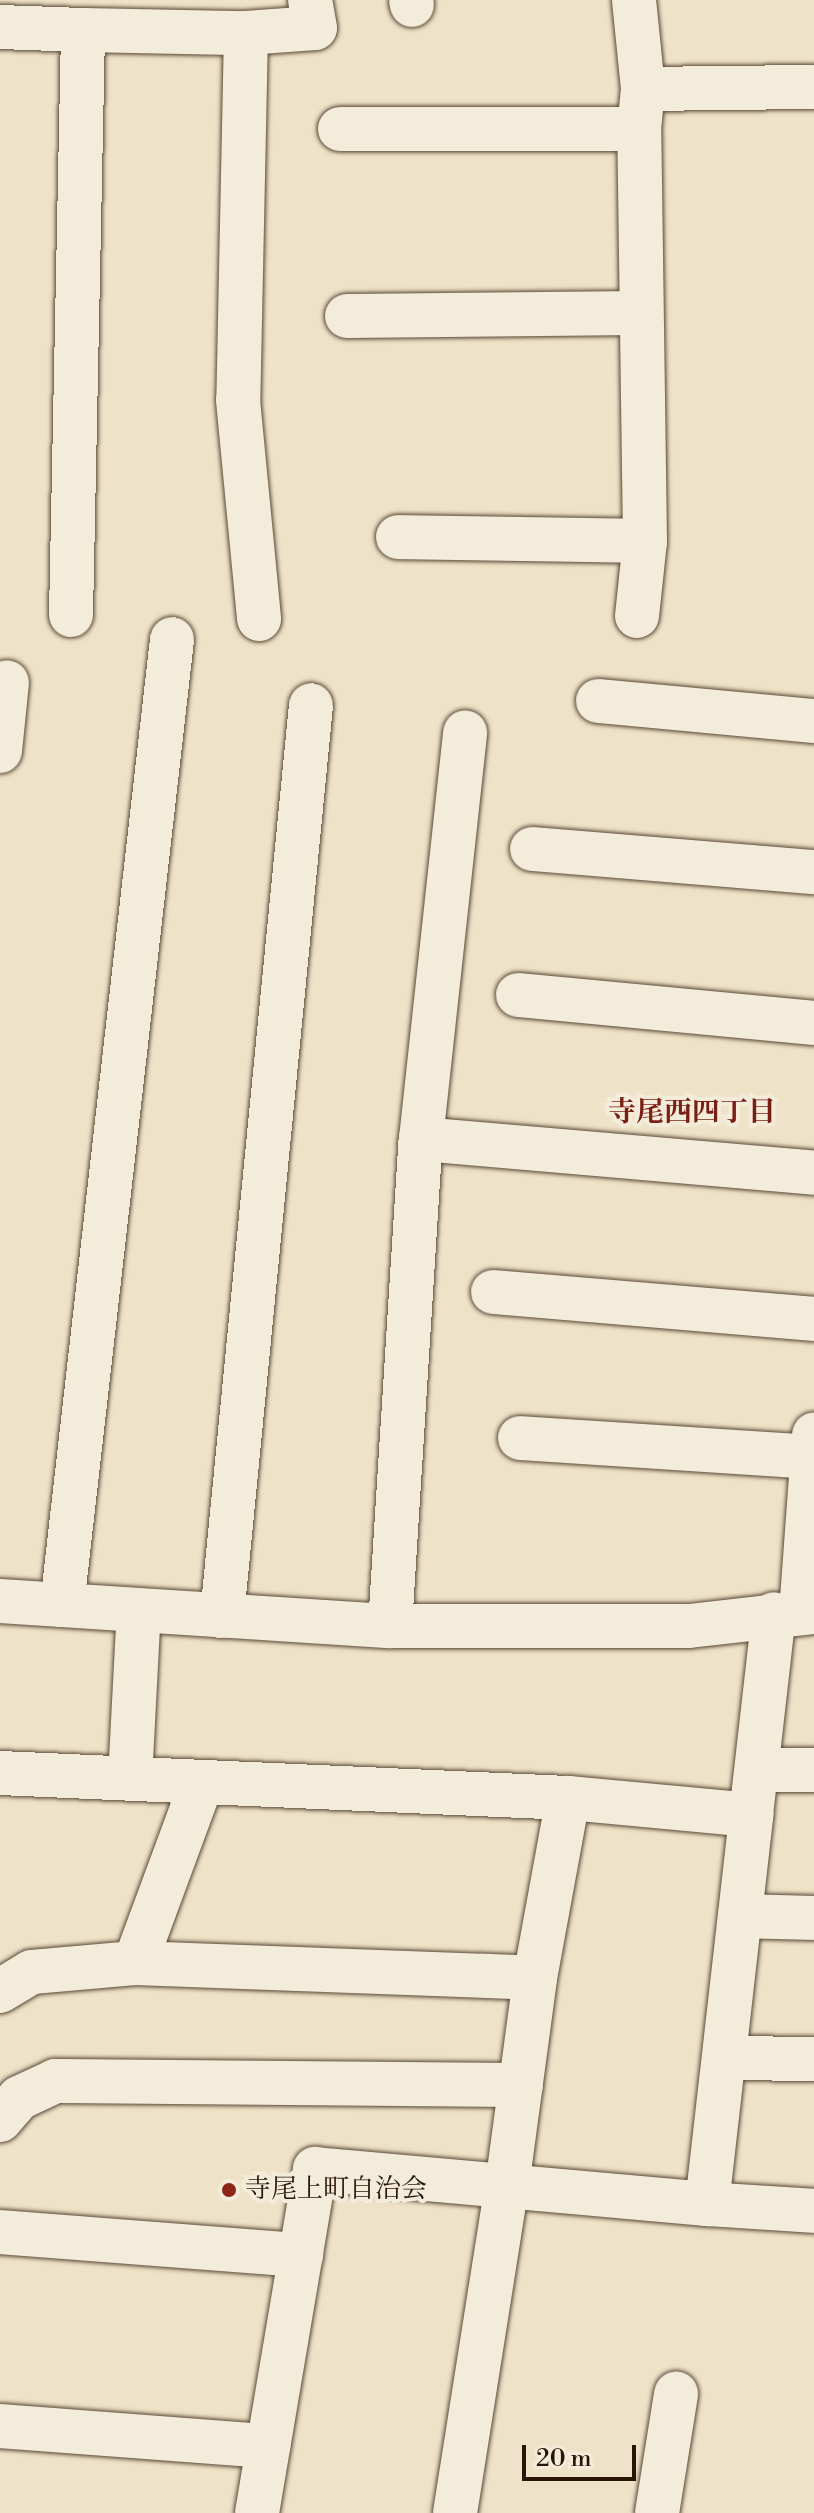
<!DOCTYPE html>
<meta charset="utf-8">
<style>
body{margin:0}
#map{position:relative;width:814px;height:2513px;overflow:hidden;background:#eee2c8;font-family:"Libre Bodoni","Noto Serif JP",serif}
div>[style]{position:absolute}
.roads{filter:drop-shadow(0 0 2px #5a4836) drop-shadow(0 0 2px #5a4836)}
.minor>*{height:44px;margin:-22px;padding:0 22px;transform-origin:22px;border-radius:22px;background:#f4ecdb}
.dots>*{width:22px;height:22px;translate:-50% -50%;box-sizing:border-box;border:4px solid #f4ecdb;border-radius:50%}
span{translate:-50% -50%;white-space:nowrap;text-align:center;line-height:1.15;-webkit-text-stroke:8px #f4ecdb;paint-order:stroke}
.poi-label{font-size:26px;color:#281505}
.left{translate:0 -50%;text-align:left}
.neighbourhood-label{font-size:28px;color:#7a1f14;font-weight:700}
.scale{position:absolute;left:522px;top:2445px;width:114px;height:36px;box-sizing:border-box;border:4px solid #281505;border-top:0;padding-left:10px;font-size:24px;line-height:28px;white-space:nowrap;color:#281505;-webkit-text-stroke:6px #f4ecdb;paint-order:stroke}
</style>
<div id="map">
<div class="roads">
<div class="minor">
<i style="left:411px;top:0;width:5px;rotate:79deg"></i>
<i style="left:634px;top:0;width:89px;rotate:84.2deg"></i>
<i style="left:643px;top:89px;width:171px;rotate:-0.7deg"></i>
<i style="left:0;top:27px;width:83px;rotate:2.1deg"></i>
<i style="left:246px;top:33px;width:367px;rotate:91.2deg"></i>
<i style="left:238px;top:400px;width:220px;rotate:84.5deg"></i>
<i style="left:340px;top:129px;width:299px"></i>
<i style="left:347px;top:316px;width:293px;rotate:-0.6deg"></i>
<i style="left:398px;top:537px;width:247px;rotate:0.9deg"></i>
<i style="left:71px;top:615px;width:585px;rotate:-88.82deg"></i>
<i style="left:83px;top:30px;width:163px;rotate:1.1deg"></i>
<i style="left:246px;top:33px;width:69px;rotate:-4.1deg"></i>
<i style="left:315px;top:28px;width:28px;rotate:-100deg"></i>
<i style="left:637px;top:616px;width:75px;rotate:-83.9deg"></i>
<i style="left:645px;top:541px;width:412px;rotate:-90.8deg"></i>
<i style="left:639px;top:129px;width:40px;rotate:-84.3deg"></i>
<i style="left:598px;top:701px;width:217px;rotate:5.3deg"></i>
<i style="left:0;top:751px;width:69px;rotate:-84.2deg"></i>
<i style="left:532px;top:849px;width:283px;rotate:4.7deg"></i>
<i style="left:518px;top:995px;width:297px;rotate:5.4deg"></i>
<i style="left:421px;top:1139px;width:394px;rotate:4.9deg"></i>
<i style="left:493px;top:1292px;width:322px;rotate:4.8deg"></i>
<i style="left:520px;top:1438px;width:295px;rotate:3.7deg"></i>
<i style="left:0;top:1601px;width:391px;rotate:3.7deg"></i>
<i style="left:390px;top:1626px;width:299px"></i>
<i style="left:689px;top:1626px;width:126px;rotate:-6.4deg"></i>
<i style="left:62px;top:1605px;width:972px;rotate:-83.5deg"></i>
<i style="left:801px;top:1613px;width:179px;rotate:-85.8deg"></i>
<i style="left:222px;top:1616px;width:915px;rotate:-84.42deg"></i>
<i style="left:390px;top:1626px;width:488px;rotate:-86.4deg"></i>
<i style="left:421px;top:1139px;width:409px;rotate:-83.8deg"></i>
<i style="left:757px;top:1770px;width:57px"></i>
<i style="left:0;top:1773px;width:569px;rotate:2.52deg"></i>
<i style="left:130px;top:1779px;width:169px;rotate:-87deg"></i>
<i style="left:740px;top:1916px;width:74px;rotate:1.5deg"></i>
<i style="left:135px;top:1963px;width:193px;rotate:-69.7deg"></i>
<i style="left:0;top:1991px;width:37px;rotate:-31deg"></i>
<i style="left:32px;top:1972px;width:103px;rotate:-5deg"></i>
<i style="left:135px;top:1963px;width:400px;rotate:2.1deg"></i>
<i style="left:724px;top:2058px;width:90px;rotate:0.6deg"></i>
<i style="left:0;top:2120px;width:29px;rotate:-49deg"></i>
<i style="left:19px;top:2098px;width:40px;rotate:-25deg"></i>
<i style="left:55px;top:2081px;width:466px;rotate:0.5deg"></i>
<i style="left:707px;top:2204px;width:107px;rotate:3.7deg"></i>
<i style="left:0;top:2232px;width:302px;rotate:4.4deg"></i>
<i style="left:0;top:2426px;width:269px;rotate:4.3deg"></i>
<i style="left:257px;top:2513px;width:349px;rotate:-80.4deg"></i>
<i style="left:315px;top:2169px;width:394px;rotate:5.1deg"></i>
<i style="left:707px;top:2204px;width:391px;rotate:-83.5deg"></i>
<i style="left:455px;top:2513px;width:331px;rotate:-81deg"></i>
<i style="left:507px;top:2186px;width:210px;rotate:-82.3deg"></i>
<i style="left:535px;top:1978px;width:183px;rotate:-79.6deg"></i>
<i style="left:568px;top:1798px;width:184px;rotate:5.3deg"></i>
<i style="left:751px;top:1815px;width:202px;rotate:-83.5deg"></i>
<i style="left:657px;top:2513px;width:121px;rotate:-80.9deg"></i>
</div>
</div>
<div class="dots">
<i style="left:229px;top:2190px;background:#8f2418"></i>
</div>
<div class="poi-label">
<span class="left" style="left:245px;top:2190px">寺尾上町自治会</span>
</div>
<div class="neighbourhood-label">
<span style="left:692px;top:1113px">寺尾西四丁目</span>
</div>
<div class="scale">20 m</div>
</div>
